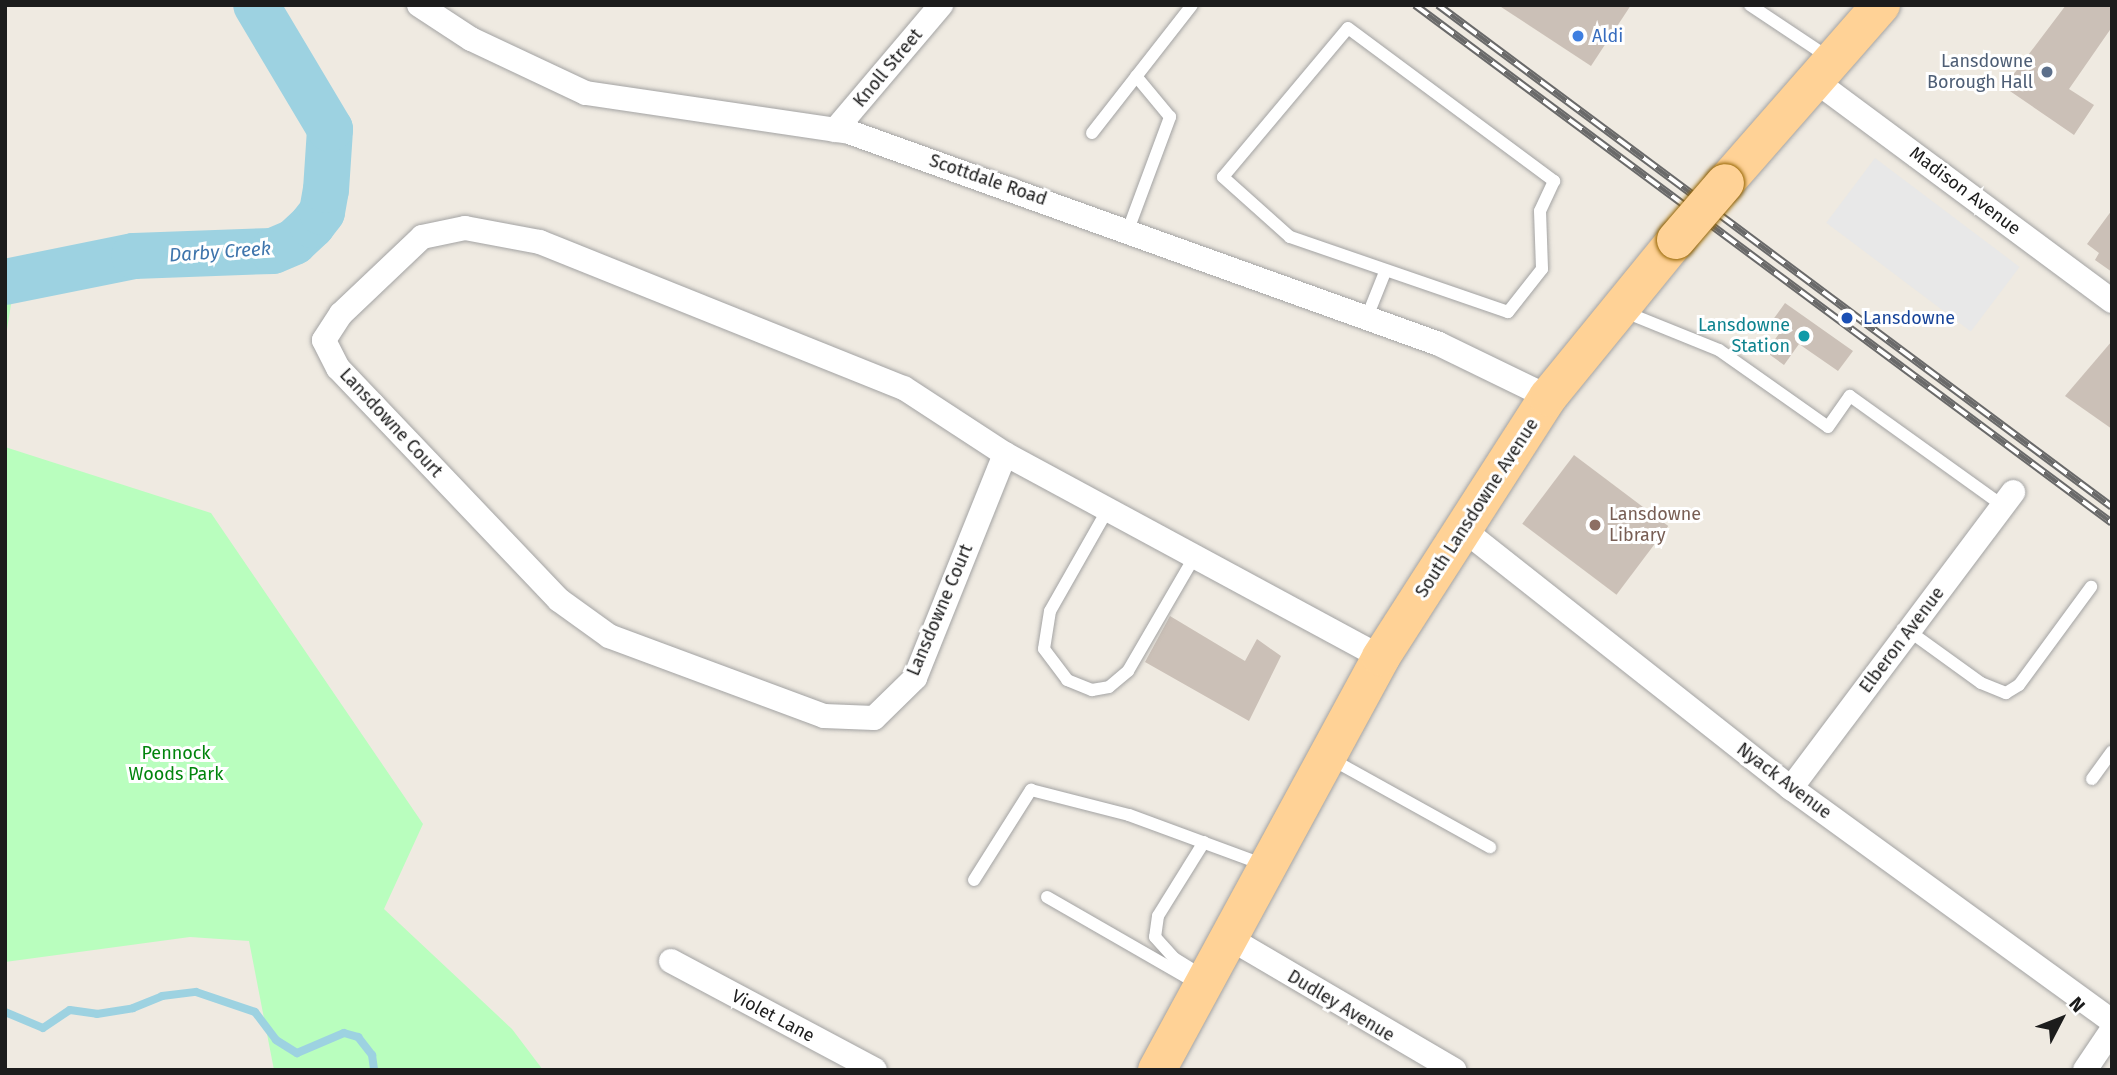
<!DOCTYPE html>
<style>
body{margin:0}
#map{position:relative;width:2117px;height:1075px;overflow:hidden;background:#efeae1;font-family:"Fira Sans",sans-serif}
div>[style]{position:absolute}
.park>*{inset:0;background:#b9febe}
.parking>*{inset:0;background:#e8e8e8;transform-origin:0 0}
.stream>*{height:8px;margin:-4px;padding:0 4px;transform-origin:4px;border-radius:4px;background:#9dd2e1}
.river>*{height:46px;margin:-23px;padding:0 23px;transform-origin:23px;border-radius:23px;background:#9dd2e1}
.building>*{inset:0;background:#cbc0b7;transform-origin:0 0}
.roads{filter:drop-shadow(0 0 2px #a3a3a3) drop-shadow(0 0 2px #a3a3a3)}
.lane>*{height:12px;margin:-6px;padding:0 6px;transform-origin:6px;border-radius:6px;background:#fff}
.street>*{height:24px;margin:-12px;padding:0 12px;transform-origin:12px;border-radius:12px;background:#fff}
.primary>*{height:38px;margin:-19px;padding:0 19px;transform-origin:19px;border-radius:19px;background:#ffd296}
.rail>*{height:8px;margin-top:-4px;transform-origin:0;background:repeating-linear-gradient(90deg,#fff 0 16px,#6a6a6a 0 32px);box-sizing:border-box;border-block:2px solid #6a6a6a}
.bridges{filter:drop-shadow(0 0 2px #956400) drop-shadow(0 0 2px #956400)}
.primary-bridge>*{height:38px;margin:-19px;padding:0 19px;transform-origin:19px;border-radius:19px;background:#ffd296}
.dots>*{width:19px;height:19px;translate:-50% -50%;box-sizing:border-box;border:4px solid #fff;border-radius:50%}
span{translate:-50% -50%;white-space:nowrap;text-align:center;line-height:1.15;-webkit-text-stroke:6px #fff;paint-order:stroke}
.shop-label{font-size:18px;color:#366cbe}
.left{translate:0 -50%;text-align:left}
.service-label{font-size:18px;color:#4e5e75}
.right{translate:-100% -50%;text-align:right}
.street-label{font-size:18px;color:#1c1c1c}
.transit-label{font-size:18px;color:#164399}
.culture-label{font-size:18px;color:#0d838f}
.education-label{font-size:18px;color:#785e54}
.park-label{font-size:18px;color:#01840c}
.water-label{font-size:19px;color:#3f75ac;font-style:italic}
.frame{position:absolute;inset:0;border:7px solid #1c1c1c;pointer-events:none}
.north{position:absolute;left:2026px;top:984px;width:70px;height:70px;-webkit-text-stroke:5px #fff;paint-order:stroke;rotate:48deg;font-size:19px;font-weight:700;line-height:28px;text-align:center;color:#1c1c1c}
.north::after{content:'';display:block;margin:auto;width:24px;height:32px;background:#1c1c1c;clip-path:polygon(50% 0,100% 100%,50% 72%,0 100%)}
</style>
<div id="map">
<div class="park">
<i style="clip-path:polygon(15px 279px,5px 342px,5px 282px)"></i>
<i style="clip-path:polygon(5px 447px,211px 513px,423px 824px,384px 909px,512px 1029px,543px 1070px,274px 1070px,249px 941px,190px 937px,5px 962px)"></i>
</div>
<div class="parking">
<i style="left:1875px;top:158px;width:181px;height:81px;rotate:37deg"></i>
</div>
<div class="stream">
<i style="left:5px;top:1012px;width:41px;rotate:22.8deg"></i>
<i style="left:43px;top:1028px;width:32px;rotate:-34deg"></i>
<i style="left:70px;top:1010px;width:27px;rotate:8deg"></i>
<i style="left:97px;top:1014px;width:36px;rotate:-9deg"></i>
<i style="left:133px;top:1008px;width:31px;rotate:-22deg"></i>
<i style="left:162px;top:996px;width:34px;rotate:-7deg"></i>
<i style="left:196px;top:992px;width:62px;rotate:18.7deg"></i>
<i style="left:255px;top:1012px;width:35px;rotate:53deg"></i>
<i style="left:276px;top:1040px;width:25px;rotate:32deg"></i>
<i style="left:297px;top:1053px;width:51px;rotate:-23.1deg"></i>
<i style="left:344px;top:1033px;width:15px;rotate:16deg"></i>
<i style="left:358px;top:1037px;width:23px;rotate:52deg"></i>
<i style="left:372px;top:1055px;width:15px;rotate:82deg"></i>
</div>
<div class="river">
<i style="left:5px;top:282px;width:132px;rotate:-11.4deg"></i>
<i style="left:134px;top:256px;width:139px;rotate:-2.1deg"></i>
<i style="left:273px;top:251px;width:23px;rotate:-23deg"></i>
<i style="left:294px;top:242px;width:25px;rotate:-43deg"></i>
<i style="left:312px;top:225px;width:16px;rotate:-52deg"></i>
<i style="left:322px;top:212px;width:22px;rotate:-80deg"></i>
<i style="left:326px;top:190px;width:61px;rotate:-86.2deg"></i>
<i style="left:330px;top:129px;width:144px;rotate:-120.8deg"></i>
</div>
<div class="building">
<i style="clip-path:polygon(1498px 5px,1631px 5px,1591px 66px)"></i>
<i style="clip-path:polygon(2066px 5px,2112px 5px,2112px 27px,2069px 89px,2094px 105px,2074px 135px,2004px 87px)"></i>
<i style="clip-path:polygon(2112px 210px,2112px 272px,2095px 260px,2099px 253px,2087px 244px)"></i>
<i style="clip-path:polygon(1785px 303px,1853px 351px,1838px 371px,1799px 344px,1784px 365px,1766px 352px,1783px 328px,1772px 321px)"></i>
<i style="clip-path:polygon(2112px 341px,2112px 429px,2065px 396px)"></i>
<i style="left:1574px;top:455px;width:118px;height:86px;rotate:37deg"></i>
<i style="clip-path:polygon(1170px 616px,1245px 661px,1257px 639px,1281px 656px,1249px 721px,1145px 662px)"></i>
</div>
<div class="roads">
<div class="lane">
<i style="left:1750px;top:5px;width:94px;rotate:33.7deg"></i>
<i style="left:1348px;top:28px;width:257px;rotate:36.6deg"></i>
<i style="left:1554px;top:181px;width:33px;rotate:115deg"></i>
<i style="left:1540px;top:211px;width:58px;rotate:88deg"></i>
<i style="left:1542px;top:269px;width:55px;rotate:128.3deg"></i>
<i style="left:1508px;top:312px;width:231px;rotate:-161deg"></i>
<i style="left:1290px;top:237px;width:90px;rotate:-138.2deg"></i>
<i style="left:1223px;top:177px;width:194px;rotate:-50deg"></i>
<i style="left:1092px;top:133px;width:162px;rotate:-52deg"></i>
<i style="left:1128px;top:230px;width:121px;rotate:-69.6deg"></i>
<i style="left:1170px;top:117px;width:53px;rotate:-129.7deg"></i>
<i style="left:1625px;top:312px;width:101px;rotate:22deg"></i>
<i style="left:1719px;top:350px;width:133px;rotate:35.2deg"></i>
<i style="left:1828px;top:427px;width:38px;rotate:-55deg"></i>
<i style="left:1850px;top:396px;width:188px;rotate:35.7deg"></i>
<i style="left:1367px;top:317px;width:48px;rotate:-68.2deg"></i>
<i style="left:1108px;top:509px;width:117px;rotate:119.6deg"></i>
<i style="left:1050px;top:611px;width:38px;rotate:99deg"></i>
<i style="left:1044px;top:649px;width:39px;rotate:53deg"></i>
<i style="left:1067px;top:680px;width:27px;rotate:22deg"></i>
<i style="left:1092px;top:690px;width:17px;rotate:-10deg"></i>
<i style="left:1109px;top:687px;width:25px;rotate:-40deg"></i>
<i style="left:1128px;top:671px;width:133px;rotate:-59.8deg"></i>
<i style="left:1909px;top:631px;width:89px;rotate:35.8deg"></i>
<i style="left:1981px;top:683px;width:27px;rotate:22deg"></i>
<i style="left:2006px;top:693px;width:15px;rotate:-32deg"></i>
<i style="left:2019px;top:685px;width:122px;rotate:-53.7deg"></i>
<i style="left:1331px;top:759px;width:182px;rotate:29deg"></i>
<i style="left:2092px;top:779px;width:34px;rotate:-54deg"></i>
<i style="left:1204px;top:842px;width:87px;rotate:121.9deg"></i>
<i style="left:1158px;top:916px;width:21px;rotate:98deg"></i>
<i style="left:1155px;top:937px;width:28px;rotate:48deg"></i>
<i style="left:1174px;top:958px;width:36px;rotate:32deg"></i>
<i style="left:974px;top:880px;width:107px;rotate:-57.7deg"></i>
<i style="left:1031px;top:790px;width:101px;rotate:14.3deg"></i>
<i style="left:1129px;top:815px;width:142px;rotate:20.2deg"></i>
<i style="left:1047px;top:897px;width:177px;rotate:29.9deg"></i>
</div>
<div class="street">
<i style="left:419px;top:5px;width:62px;rotate:33.2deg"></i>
<i style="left:471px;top:39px;width:127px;rotate:25.2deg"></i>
<i style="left:586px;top:93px;width:266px;rotate:8.4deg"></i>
<i style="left:849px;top:132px;width:627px;rotate:19.76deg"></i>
<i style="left:1439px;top:344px;width:121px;rotate:25.9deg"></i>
<i style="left:1817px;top:82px;width:367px;rotate:36.6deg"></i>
<i style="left:835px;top:130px;width:164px;rotate:-49.7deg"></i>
<i style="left:1005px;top:454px;width:241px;rotate:111.9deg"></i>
<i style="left:915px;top:678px;width:57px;rotate:135.7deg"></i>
<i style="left:874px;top:718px;width:50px;rotate:-177.7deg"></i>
<i style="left:824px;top:716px;width:229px;rotate:-159.6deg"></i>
<i style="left:609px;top:636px;width:62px;rotate:-144.2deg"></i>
<i style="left:559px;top:600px;width:320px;rotate:-133.6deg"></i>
<i style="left:338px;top:368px;width:31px;rotate:-117deg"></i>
<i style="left:324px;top:340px;width:31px;rotate:-57deg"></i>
<i style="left:341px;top:314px;width:112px;rotate:-43.5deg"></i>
<i style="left:422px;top:237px;width:44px;rotate:-11.8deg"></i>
<i style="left:465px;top:228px;width:76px;rotate:10.6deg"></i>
<i style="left:540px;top:242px;width:392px;rotate:21.9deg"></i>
<i style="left:904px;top:388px;width:121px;rotate:33.2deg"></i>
<i style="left:1005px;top:454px;width:427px;rotate:28.4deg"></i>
<i style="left:1464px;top:530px;width:417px;rotate:38.3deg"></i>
<i style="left:1791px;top:788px;width:397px;rotate:36deg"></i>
<i style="left:1791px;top:788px;width:370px;rotate:-53.1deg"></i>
<i style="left:1231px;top:939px;width:259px;rotate:30.4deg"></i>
<i style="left:671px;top:961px;width:231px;rotate:28.1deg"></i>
<i style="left:2085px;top:1070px;width:48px;rotate:-56deg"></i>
</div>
<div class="primary">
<i style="left:1725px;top:183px;width:237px;rotate:-48.8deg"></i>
<i style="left:1157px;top:1070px;width:470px;rotate:-61.5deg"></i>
<i style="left:1381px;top:657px;width:309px;rotate:-57.3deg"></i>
<i style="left:1548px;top:397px;width:203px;rotate:-50.8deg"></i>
</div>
</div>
<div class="rail">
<i style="left:1415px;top:5px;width:868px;rotate:36.62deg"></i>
<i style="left:1438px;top:5px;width:840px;rotate:36.68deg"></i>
</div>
<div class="bridges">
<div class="primary-bridge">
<i style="left:1676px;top:240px;width:75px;rotate:-49.3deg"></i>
</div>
</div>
<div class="dots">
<i style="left:1578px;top:36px;background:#3f7fe0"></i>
<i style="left:2047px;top:72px;background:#5c6f8a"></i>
<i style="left:1847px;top:318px;background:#1a4fb4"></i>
<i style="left:1804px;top:336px;background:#0f9aa8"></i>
<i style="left:1595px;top:525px;background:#8d6e63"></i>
</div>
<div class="shop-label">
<span class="left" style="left:1592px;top:36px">Aldi</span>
</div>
<div class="service-label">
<span class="right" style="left:2033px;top:72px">Lansdowne<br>Borough Hall</span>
</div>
<div class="street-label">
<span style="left:888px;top:68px;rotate:-50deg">Knoll Street</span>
<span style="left:988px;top:180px;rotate:19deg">Scottdale Road</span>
<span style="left:1965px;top:191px;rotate:37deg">Madison Avenue</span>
<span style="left:391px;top:423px;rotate:47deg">Lansdowne Court</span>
<span style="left:1477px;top:508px;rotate:-57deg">South Lansdowne Avenue</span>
<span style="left:940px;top:610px;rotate:-67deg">Lansdowne Court</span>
<span style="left:1902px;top:640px;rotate:-53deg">Elberon Avenue</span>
<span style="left:1784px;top:781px;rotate:37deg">Nyack Avenue</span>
<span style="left:1341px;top:1006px;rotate:31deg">Dudley Avenue</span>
<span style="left:773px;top:1016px;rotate:28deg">Violet Lane</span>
</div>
<div class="transit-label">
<span class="left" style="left:1863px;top:318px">Lansdowne</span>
</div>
<div class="culture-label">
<span class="right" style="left:1790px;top:336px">Lansdowne<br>Station</span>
</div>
<div class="education-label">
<span class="left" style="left:1609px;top:525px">Lansdowne<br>Library</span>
</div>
<div class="park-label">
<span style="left:176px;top:764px">Pennock<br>Woods Park</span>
</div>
<div class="water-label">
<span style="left:220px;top:252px;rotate:-4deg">Darby Creek</span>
</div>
<div class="frame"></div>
<div class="north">N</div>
</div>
